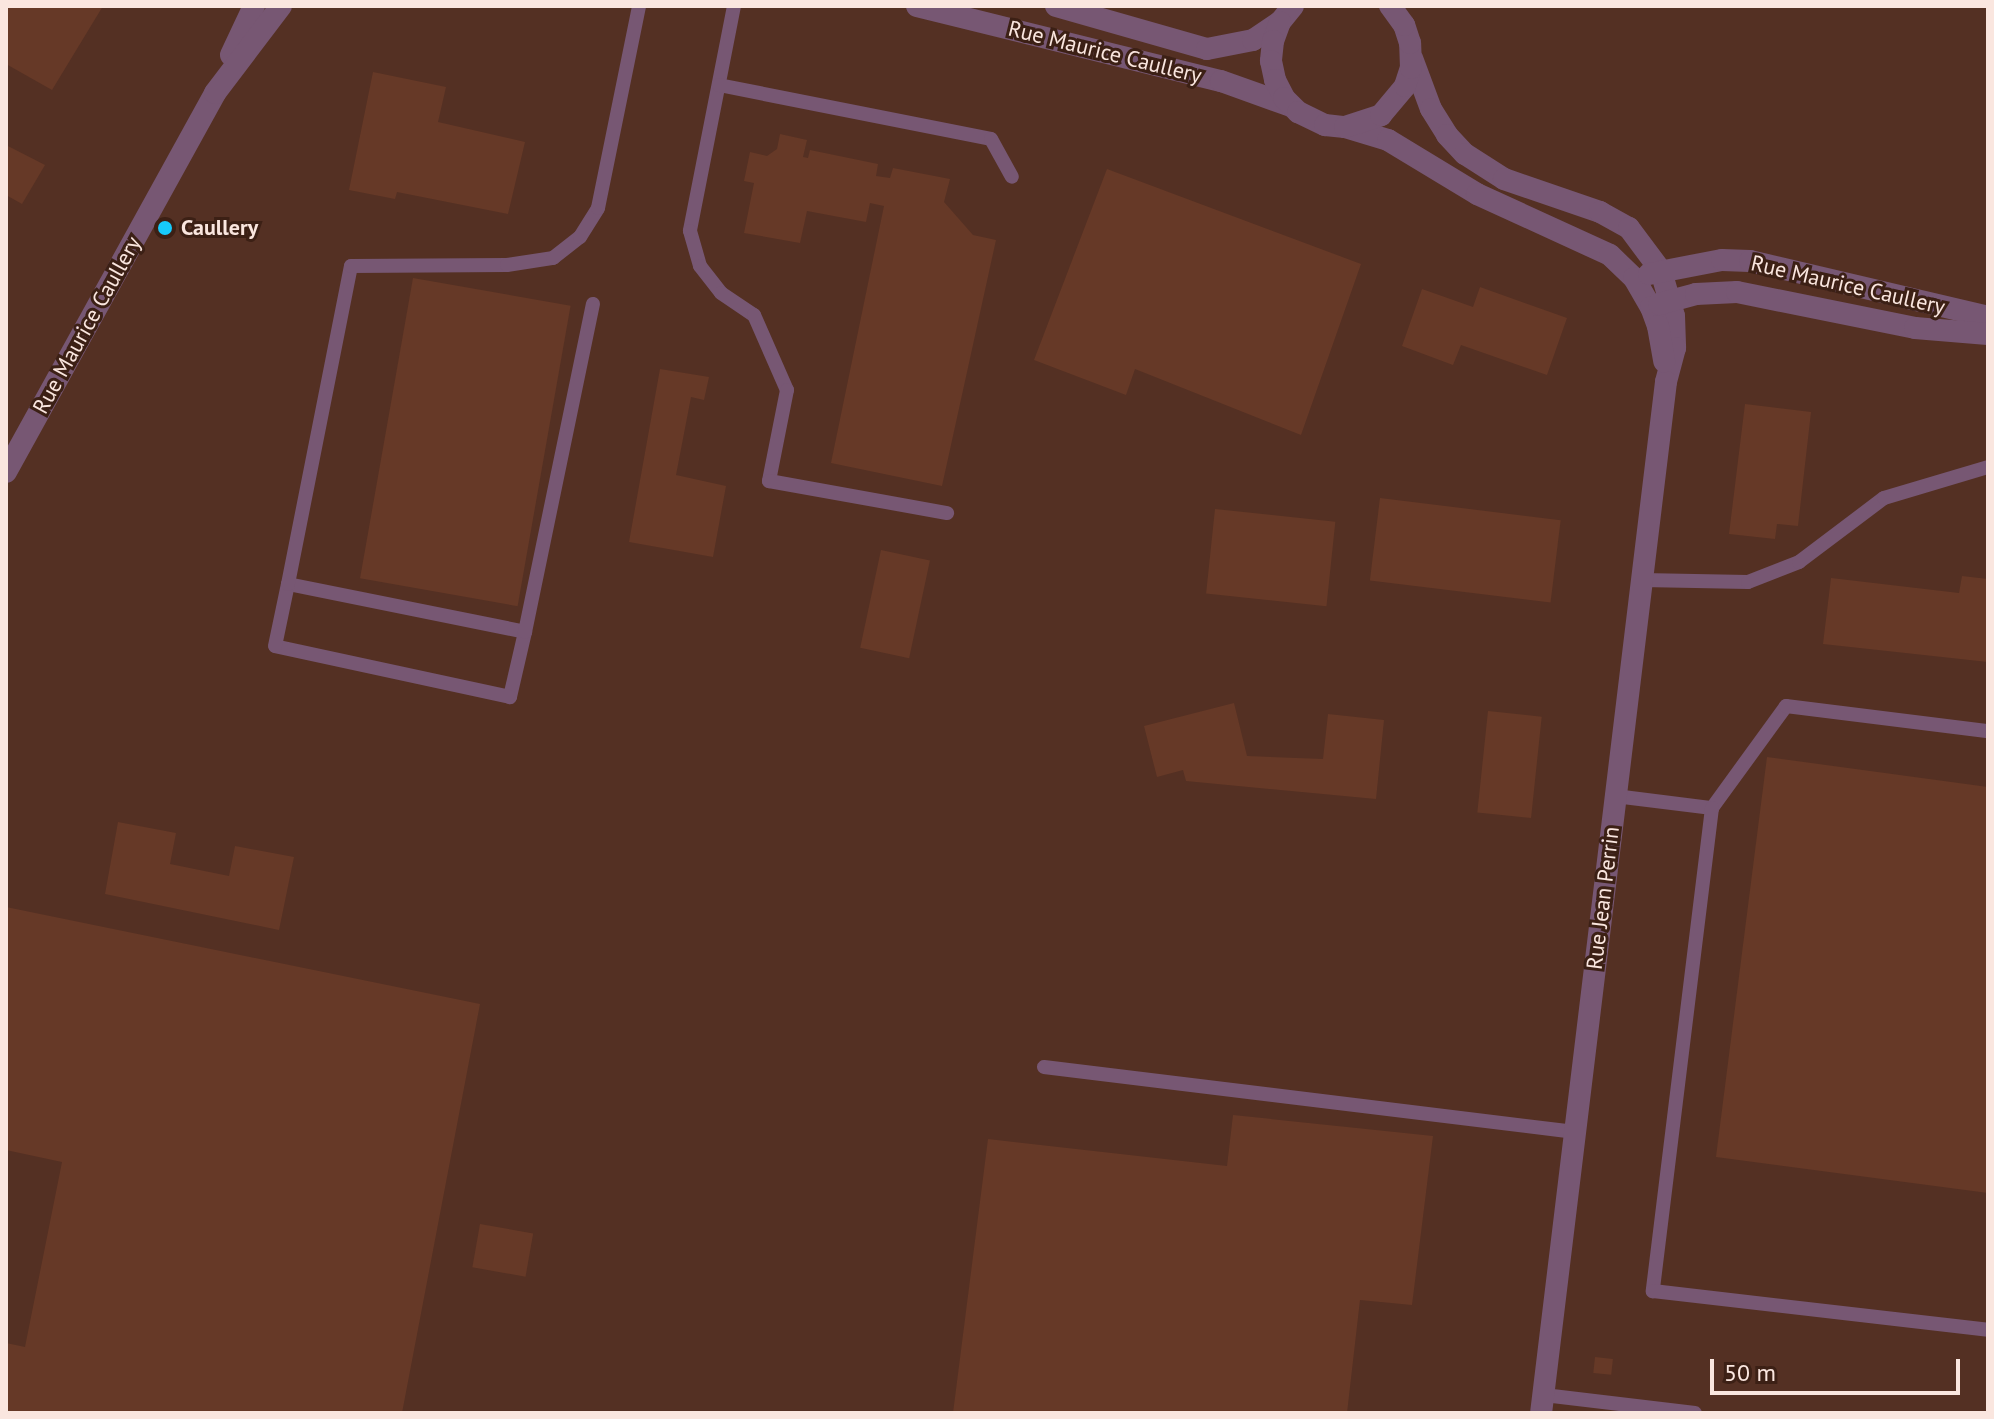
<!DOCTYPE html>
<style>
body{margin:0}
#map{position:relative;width:1994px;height:1419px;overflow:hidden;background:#472a1f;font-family:"PT Sans",sans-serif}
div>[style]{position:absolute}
.built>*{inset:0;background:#543023;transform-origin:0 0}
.building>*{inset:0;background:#663927;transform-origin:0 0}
.service>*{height:14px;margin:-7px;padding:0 7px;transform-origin:7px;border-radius:7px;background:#775773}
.minor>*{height:22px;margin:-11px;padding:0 11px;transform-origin:11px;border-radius:11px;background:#775773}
.tertiary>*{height:22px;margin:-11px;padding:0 11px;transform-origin:11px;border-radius:11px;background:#775773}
.dots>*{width:22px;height:22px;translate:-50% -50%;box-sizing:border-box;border:4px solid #3c2015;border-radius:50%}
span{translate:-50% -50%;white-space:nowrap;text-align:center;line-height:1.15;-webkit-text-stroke:6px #3c2015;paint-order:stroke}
.street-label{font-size:22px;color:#fae6df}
.poi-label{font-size:22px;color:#fae6df;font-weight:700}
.left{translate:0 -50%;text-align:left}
.frame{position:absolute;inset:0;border:8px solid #fae6df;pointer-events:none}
.scale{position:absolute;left:1710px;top:1359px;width:250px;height:36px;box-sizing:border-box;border:4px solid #fae6df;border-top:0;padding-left:10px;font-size:24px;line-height:28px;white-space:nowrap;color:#fae6df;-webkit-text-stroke:6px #3c2015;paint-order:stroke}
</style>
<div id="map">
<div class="built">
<i style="left:6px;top:6px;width:1982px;height:1407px"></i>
</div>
<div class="building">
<i style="clip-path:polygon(6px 6px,103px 6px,52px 90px,6px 64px)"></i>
<i style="clip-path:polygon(373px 72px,446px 87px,438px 122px,525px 142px,508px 214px,397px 192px,395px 199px,349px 190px)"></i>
<i style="clip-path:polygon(780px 134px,807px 140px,803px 157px,808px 158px,810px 150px,878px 164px,876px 176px,890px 178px,893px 168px,950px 179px,944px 202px,973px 235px,996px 240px,942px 486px,831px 463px,884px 206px,870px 203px,866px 222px,807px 211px,800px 243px,744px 233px,754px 183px,744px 181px,750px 152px,767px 156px,777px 149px)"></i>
<i style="clip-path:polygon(6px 145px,45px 165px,22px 204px,6px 195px)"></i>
<i style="clip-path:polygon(1107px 169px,1361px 264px,1301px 435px,1135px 369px,1126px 395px,1034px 360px)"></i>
<i style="left:413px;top:278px;width:160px;height:305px;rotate:10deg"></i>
<i style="clip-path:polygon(1480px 287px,1567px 318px,1547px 375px,1461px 345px,1453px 365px,1402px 346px,1422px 289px,1473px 307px)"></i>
<i style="clip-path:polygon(660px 369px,709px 377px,704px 400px,691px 397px,676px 475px,726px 486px,713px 557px,629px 542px)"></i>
<i style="clip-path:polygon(1745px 404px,1811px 412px,1798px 526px,1777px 524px,1775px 539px,1729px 534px)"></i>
<i style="left:1380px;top:498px;width:182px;height:83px;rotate:7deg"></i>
<i style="left:1215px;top:509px;width:121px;height:85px;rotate:6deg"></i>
<i style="left:881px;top:550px;width:50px;height:100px;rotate:12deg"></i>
<i style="clip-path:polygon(1962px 576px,1988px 579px,1988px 662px,1823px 644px,1831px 578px,1959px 593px)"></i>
<i style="clip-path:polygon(1234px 703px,1247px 756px,1323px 759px,1328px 714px,1384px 720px,1376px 799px,1186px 781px,1183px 770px,1157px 777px,1144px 726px)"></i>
<i style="left:1488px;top:711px;width:54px;height:102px;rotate:6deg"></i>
<i style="clip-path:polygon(1767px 757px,1988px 787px,1988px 1193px,1716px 1157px)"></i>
<i style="clip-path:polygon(118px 822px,176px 833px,170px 864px,229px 876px,235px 846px,294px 857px,279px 930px,105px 894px)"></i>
<i style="clip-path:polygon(6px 907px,480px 1004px,402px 1413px,6px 1413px,6px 1343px,25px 1347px,62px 1162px,6px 1150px)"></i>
<i style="clip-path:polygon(1233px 1115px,1433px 1136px,1412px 1305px,1360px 1300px,1347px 1413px,953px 1413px,988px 1139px,1227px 1166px)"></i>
<i style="left:480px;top:1224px;width:54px;height:44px;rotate:10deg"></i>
<i style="left:1595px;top:1357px;width:18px;height:16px;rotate:6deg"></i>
</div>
<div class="service">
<i style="left:734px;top:6px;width:229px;rotate:101.1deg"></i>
<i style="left:690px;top:231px;width:36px;rotate:74deg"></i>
<i style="left:700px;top:266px;width:34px;rotate:52deg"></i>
<i style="left:721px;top:293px;width:40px;rotate:34deg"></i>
<i style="left:754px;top:315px;width:82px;rotate:66.3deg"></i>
<i style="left:787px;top:390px;width:93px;rotate:101.2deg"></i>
<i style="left:769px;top:481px;width:181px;rotate:10.2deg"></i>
<i style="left:719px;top:85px;width:277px;rotate:11.2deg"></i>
<i style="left:991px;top:139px;width:43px;rotate:61.1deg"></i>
<i style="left:1642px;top:580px;width:106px;rotate:1.1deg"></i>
<i style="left:1748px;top:582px;width:55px;rotate:-21.4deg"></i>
<i style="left:1799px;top:562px;width:106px;rotate:-37deg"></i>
<i style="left:1884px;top:498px;width:109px;rotate:-16.6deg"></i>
<i style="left:288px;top:584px;width:242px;rotate:11.4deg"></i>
<i style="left:525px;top:632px;width:67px;rotate:103deg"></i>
<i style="left:510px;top:697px;width:240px;rotate:-167.8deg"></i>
<i style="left:275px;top:646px;width:63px;rotate:-78.2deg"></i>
<i style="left:288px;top:584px;width:324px;rotate:-78.8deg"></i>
<i style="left:351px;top:266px;width:156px;rotate:-0.4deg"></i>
<i style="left:507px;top:265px;width:47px;rotate:-8.7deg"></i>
<i style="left:553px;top:258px;width:34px;rotate:-38deg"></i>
<i style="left:580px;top:237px;width:34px;rotate:-58deg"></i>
<i style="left:598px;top:208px;width:206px;rotate:-78.5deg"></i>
<i style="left:525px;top:632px;width:335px;rotate:-78.3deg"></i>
<i style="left:1615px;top:796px;width:98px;rotate:7.1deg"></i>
<i style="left:1712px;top:808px;width:126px;rotate:-54deg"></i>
<i style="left:1786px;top:706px;width:204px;rotate:7.1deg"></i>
<i style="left:1712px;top:808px;width:487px;rotate:97deg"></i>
<i style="left:1653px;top:1291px;width:337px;rotate:6.6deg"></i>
<i style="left:1044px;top:1067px;width:535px;rotate:6.98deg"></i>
<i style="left:1544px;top:1395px;width:152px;rotate:6.8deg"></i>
</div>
<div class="minor">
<i style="left:1412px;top:58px;width:54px;rotate:69.6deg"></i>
<i style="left:1431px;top:109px;width:31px;rotate:58deg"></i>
<i style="left:1447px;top:135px;width:26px;rotate:47deg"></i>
<i style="left:1465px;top:154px;width:46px;rotate:32.7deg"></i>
<i style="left:1504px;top:179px;width:102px;rotate:19deg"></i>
<i style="left:1600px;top:212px;width:33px;rotate:29deg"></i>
<i style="left:1629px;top:228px;width:54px;rotate:53.3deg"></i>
<i style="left:1661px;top:271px;width:47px;rotate:73.9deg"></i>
<i style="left:1674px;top:316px;width:32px;rotate:88deg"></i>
<i style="left:1675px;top:348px;width:35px;rotate:105deg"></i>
<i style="left:1666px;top:382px;width:1039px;rotate:96.91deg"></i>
<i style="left:1345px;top:127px;width:45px;rotate:16.8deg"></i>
<i style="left:1388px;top:140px;width:104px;rotate:31.2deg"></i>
<i style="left:1477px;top:194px;width:146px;rotate:24.6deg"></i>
<i style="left:1610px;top:255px;width:33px;rotate:44deg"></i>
<i style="left:1634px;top:278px;width:34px;rotate:60deg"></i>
<i style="left:1651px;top:307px;width:20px;rotate:70deg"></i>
<i style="left:1658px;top:326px;width:36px;rotate:80deg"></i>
<i style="left:1649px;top:274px;width:74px;rotate:-10.9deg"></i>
<i style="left:1722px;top:260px;width:28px;rotate:2deg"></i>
<i style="left:1750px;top:261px;width:244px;rotate:13.2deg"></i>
<i style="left:1659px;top:304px;width:38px;rotate:-15deg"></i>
<i style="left:1696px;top:294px;width:41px;rotate:-2.8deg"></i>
<i style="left:1737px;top:292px;width:182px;rotate:11.4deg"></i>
<i style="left:1915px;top:328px;width:73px;rotate:4.7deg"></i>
</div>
<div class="tertiary">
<i style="left:917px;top:6px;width:313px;rotate:13.9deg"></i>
<i style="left:1221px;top:81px;width:74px;rotate:19.7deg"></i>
<i style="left:1056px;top:6px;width:157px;rotate:15.9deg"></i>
<i style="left:1207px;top:49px;width:47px;rotate:-11.1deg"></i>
<i style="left:1253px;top:40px;width:32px;rotate:-34deg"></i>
<i style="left:1293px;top:6px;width:21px;rotate:129deg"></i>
<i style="left:1280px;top:22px;width:20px;rotate:110deg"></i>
<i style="left:1273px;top:41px;width:20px;rotate:96deg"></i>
<i style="left:1271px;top:61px;width:19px;rotate:78deg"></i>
<i style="left:1275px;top:80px;width:20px;rotate:63deg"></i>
<i style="left:1284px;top:98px;width:20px;rotate:45deg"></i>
<i style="left:1298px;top:112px;width:30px;rotate:26deg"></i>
<i style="left:1325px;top:125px;width:20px;rotate:6deg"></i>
<i style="left:1345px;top:127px;width:38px;rotate:-18deg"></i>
<i style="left:1381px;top:115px;width:38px;rotate:-50deg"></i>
<i style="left:1405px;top:86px;width:19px;rotate:-72deg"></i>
<i style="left:1411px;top:68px;width:25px;rotate:-92deg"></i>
<i style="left:1410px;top:43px;width:19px;rotate:-108deg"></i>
<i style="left:1404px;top:25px;width:24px;rotate:-126deg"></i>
<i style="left:231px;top:55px;width:54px;rotate:-64.9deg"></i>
<i style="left:6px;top:472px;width:433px;rotate:-61.1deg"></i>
<i style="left:215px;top:93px;width:109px;rotate:-52.8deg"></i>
</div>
<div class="dots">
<i style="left:165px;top:228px;background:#17cafb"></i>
</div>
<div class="street-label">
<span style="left:1105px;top:52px;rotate:14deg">Rue Maurice Caullery</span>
<span style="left:1848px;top:285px;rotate:13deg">Rue Maurice Caullery</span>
<span style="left:87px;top:325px;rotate:-61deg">Rue Maurice Caullery</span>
<span style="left:1603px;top:898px;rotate:-83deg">Rue Jean Perrin</span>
</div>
<div class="poi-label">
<span class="left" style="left:181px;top:228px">Caullery</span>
</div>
<div class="frame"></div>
<div class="scale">50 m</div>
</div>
